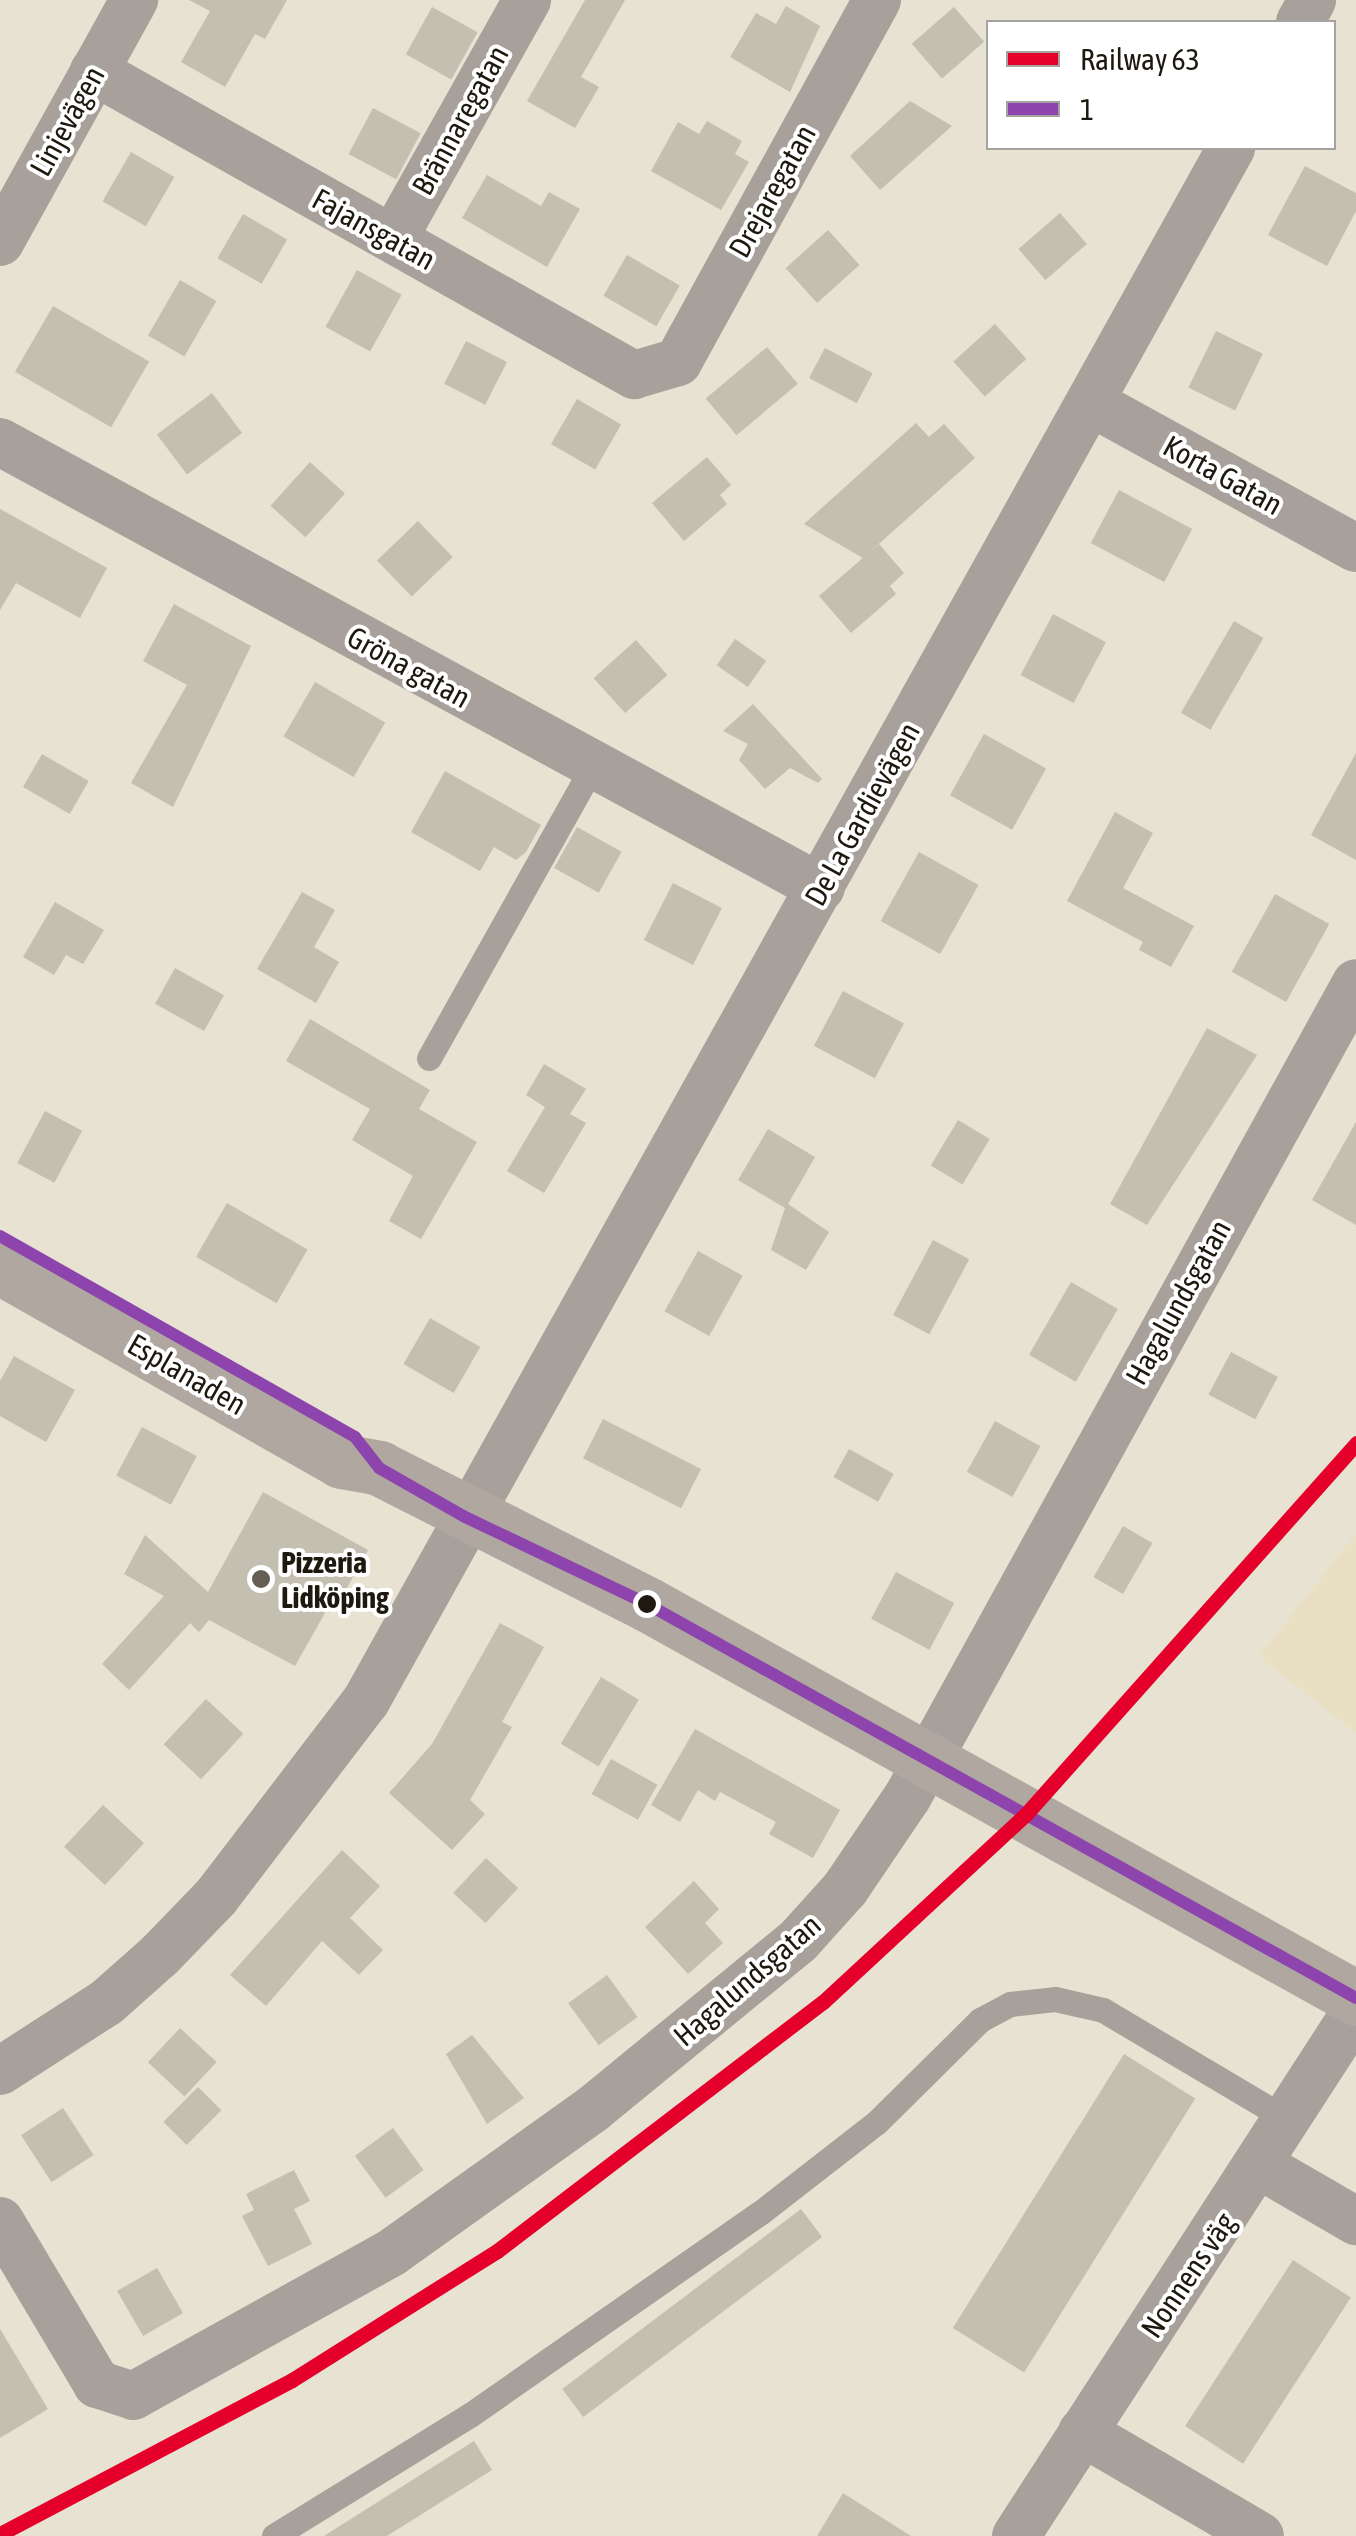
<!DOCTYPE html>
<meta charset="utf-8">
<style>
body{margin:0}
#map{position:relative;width:1356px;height:2536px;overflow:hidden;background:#e7e2d1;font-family:"Asap Condensed",sans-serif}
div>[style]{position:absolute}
.built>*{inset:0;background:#e9e0c3}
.building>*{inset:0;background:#c3bfb1;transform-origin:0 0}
.lane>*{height:25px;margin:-12.5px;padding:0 12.5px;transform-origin:12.5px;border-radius:12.5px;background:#a8a09b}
.street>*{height:48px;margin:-24px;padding:0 24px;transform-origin:24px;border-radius:24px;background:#a8a09b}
.secondary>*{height:55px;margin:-27.5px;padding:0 27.5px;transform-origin:27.5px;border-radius:27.5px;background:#b0a8a0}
.bus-1>*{height:12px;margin:-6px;padding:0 6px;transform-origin:6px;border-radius:6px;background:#8e44ad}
.rail-1>*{height:15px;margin:-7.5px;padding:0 7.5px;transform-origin:7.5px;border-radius:7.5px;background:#e4002b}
.dots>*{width:28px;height:28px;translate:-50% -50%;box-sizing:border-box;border:5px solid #fff;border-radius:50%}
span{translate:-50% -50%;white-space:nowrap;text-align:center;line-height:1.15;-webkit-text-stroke:8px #fff;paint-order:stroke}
.street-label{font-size:30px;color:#1d190e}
.poi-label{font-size:30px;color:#1d190e;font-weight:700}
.left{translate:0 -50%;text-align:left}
.legend{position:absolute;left:986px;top:20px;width:350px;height:130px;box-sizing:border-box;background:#fff;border:2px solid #a5a39f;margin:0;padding:12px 18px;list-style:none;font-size:30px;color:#1d190e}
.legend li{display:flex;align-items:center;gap:20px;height:50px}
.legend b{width:50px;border:2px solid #a5a39f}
</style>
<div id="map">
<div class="built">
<i style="clip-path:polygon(1356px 1534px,1356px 1733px,1259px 1656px)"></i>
</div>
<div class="building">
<i style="clip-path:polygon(189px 0,287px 0,265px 39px,255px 34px,225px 87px,181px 62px,210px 11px)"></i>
<i style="clip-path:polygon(585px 0,625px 0,581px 77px,599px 87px,575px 128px,527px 101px)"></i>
<i style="clip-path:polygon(786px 6px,820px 26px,790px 92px,730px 57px,756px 13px,776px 24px)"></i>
<i style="left:432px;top:7px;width:52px;height:54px;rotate:29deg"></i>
<i style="left:954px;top:7px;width:46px;height:56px;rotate:49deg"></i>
<i style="clip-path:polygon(910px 101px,952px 126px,880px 190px,850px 156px)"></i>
<i style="left:373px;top:108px;width:54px;height:52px;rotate:28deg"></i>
<i style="clip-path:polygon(707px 121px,742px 141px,735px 154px,749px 162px,721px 210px,651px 171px,678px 122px,699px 134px)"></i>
<i style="left:131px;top:152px;width:50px;height:57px;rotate:30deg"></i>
<i style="clip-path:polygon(1305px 166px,1356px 193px,1356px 211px,1327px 266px,1268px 235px)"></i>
<i style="clip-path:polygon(487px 175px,541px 206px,549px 192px,580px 209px,547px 267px,462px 218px)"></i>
<i style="left:1060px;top:213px;width:41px;height:55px;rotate:49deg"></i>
<i style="left:243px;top:214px;width:51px;height:51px;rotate:30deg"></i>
<i style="left:828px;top:230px;width:47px;height:57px;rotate:48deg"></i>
<i style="left:627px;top:255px;width:61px;height:47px;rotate:30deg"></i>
<i style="left:357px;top:270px;width:51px;height:65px;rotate:29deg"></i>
<i style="left:180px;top:280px;width:42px;height:64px;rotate:30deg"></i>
<i style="left:53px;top:306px;width:111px;height:76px;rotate:30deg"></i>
<i style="left:995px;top:324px;width:47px;height:56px;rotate:48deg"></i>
<i style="left:1216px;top:331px;width:52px;height:63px;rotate:26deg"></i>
<i style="left:466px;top:341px;width:46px;height:48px;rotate:27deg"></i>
<i style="left:767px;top:347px;width:48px;height:80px;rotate:50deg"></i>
<i style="left:825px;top:348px;width:54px;height:34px;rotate:28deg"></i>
<i style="left:212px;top:393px;width:50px;height:69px;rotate:53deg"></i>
<i style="left:577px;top:399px;width:51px;height:52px;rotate:30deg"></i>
<i style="clip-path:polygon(916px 423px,929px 437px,944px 424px,975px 458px,863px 558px,804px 524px)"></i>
<i style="clip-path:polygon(707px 457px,731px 485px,720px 495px,727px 504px,684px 541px,652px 503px)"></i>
<i style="left:310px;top:462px;width:47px;height:59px;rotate:42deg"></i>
<i style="left:1119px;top:490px;width:83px;height:60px;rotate:28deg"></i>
<i style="clip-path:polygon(0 509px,107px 568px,80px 618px,16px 583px,0 610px)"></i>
<i style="left:418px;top:521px;width:50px;height:57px;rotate:46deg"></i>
<i style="clip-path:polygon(879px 544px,904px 573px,890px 586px,896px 594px,851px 633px,819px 596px)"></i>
<i style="clip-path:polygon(174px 604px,251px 646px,173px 807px,131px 783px,187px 685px,143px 661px)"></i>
<i style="left:1053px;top:614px;width:60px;height:69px;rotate:28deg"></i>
<i style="left:1234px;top:621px;width:34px;height:106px;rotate:30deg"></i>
<i style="left:735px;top:639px;width:38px;height:32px;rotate:35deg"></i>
<i style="left:636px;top:640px;width:47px;height:57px;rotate:48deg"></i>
<i style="left:315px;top:682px;width:81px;height:63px;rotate:30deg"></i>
<i style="clip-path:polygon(753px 704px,822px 779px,818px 783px,790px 768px,765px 789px,739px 760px,748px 744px,723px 731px)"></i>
<i style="left:984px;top:734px;width:71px;height:70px;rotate:29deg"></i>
<i style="clip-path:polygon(1356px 753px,1356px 860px,1311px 835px)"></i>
<i style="left:42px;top:754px;width:54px;height:38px;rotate:30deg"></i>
<i style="clip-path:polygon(445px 771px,541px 825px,526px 852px,516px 860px,494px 847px,480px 871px,411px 832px)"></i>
<i style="clip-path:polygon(1115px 812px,1153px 833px,1123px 888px,1194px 926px,1171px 967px,1139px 950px,1143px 942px,1067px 901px)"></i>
<i style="left:577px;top:827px;width:51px;height:47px;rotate:29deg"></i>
<i style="left:919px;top:852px;width:68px;height:79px;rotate:29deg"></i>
<i style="left:673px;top:883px;width:55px;height:64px;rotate:27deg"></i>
<i style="clip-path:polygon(302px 892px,335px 910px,314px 947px,339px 962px,316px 1003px,257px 969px)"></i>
<i style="left:1275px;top:894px;width:62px;height:89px;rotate:29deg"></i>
<i style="clip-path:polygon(55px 902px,104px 930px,83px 964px,66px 955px,54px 975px,23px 957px)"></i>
<i style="left:175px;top:968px;width:56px;height:41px;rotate:29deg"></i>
<i style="left:843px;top:991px;width:69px;height:62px;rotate:28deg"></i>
<i style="clip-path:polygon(310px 1019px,430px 1090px,419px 1109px,477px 1142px,421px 1239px,389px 1221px,413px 1176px,352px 1140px,370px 1109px,286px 1061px)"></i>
<i style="clip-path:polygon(1207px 1028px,1257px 1055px,1147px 1225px,1110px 1204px)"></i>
<i style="clip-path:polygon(544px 1064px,586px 1089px,570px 1114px,586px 1123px,544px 1193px,507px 1171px,545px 1107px,526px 1095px)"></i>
<i style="left:45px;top:1111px;width:42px;height:59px;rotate:28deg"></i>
<i style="left:958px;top:1120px;width:37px;height:53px;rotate:31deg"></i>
<i style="clip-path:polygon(1356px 1122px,1356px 1225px,1312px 1200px)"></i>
<i style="clip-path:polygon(768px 1129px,815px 1157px,788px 1204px,829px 1232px,806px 1270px,771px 1250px,785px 1208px,738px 1180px)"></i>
<i style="left:227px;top:1203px;width:93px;height:62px;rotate:30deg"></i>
<i style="left:933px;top:1240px;width:41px;height:85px;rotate:28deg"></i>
<i style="left:698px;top:1251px;width:51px;height:69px;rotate:29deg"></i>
<i style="left:1071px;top:1282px;width:54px;height:84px;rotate:30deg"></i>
<i style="left:430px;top:1318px;width:58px;height:53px;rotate:30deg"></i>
<i style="left:1231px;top:1352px;width:53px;height:48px;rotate:28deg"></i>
<i style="clip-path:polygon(14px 1356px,75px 1390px,46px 1442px,0 1416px,0 1381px)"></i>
<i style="left:603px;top:1419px;width:110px;height:44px;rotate:27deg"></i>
<i style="left:995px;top:1421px;width:52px;height:58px;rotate:29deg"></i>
<i style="left:142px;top:1427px;width:62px;height:55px;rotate:28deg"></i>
<i style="left:849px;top:1449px;width:51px;height:32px;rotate:29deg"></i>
<i style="clip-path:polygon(263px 1492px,368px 1550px,336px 1608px,330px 1604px,295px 1666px,209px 1620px,199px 1632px,190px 1623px,129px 1690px,102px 1664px,164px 1596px,124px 1574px,145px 1535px,208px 1592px)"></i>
<i style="left:1123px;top:1526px;width:34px;height:59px;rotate:30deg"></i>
<i style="left:896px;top:1572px;width:66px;height:53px;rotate:28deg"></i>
<i style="clip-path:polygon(500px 1623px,544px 1647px,502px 1722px,512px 1727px,470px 1800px,485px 1814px,452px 1850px,389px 1793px,432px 1744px)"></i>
<i style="left:601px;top:1677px;width:44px;height:78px;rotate:31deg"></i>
<i style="left:206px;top:1699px;width:51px;height:62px;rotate:43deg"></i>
<i style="clip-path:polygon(695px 1729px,840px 1810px,813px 1858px,769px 1834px,776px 1822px,720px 1792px,715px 1801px,698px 1790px,680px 1822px,651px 1805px)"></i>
<i style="left:611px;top:1759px;width:53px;height:40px;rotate:29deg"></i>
<i style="left:103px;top:1805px;width:56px;height:57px;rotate:43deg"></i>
<i style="clip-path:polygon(342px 1850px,380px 1886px,350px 1918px,383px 1950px,359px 1975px,322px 1941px,266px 2006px,230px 1975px)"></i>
<i style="left:486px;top:1858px;width:44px;height:48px;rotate:43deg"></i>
<i style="clip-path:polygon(694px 1881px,719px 1909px,705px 1923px,723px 1943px,688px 1974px,645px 1927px)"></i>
<i style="left:607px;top:1975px;width:52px;height:48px;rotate:54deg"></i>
<i style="left:180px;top:2028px;width:50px;height:47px;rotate:43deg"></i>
<i style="clip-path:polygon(472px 2035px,524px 2098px,487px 2124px,446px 2054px)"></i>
<i style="left:1124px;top:2054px;width:84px;height:323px;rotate:32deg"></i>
<i style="left:198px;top:2087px;width:33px;height:49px;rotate:45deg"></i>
<i style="left:63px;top:2108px;width:56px;height:50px;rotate:57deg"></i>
<i style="left:393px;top:2128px;width:52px;height:47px;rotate:54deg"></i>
<i style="clip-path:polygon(294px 2170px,310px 2201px,294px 2209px,312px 2244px,268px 2266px,242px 2216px,254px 2210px,246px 2194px)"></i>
<i style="left:801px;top:2209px;width:35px;height:299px;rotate:53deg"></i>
<i style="left:1293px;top:2260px;width:69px;height:198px;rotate:33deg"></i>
<i style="left:157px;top:2268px;width:52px;height:46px;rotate:60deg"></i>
<i style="clip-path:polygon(0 2329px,48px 2409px,0 2438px)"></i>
<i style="clip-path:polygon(474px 2441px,492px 2470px,387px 2536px,324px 2536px)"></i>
<i style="clip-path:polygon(843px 2493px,911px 2536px,817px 2536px)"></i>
</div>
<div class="lane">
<i style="left:429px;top:1058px;width:334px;rotate:-60.7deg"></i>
<i style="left:274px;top:2536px;width:230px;rotate:-31.7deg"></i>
<i style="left:470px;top:2415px;width:353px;rotate:-34.9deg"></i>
<i style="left:760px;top:2213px;width:148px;rotate:-37.9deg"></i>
<i style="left:877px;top:2122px;width:145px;rotate:-44.7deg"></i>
<i style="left:980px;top:2020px;width:34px;rotate:-28deg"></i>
<i style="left:1010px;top:2004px;width:45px;rotate:-6.3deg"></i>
<i style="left:1055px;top:1999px;width:49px;rotate:12.9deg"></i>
<i style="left:1103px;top:2010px;width:217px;rotate:30.7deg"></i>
</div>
<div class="street">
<i style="left:1300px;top:22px;width:25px;rotate:-61deg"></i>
<i style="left:94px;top:71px;width:620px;rotate:29.38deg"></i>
<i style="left:634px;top:375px;width:46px;rotate:-16.5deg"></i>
<i style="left:678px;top:362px;width:413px;rotate:-61.2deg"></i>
<i style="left:393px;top:239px;width:274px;rotate:-60.7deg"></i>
<i style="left:0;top:242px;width:277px;rotate:-61deg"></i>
<i style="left:1090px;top:402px;width:303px;rotate:28.8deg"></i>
<i style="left:0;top:442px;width:934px;rotate:28.51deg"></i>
<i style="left:0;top:2071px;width:127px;rotate:-32.8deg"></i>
<i style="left:107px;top:2002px;width:71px;rotate:-41.6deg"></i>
<i style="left:160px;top:1955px;width:81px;rotate:-46deg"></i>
<i style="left:216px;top:1897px;width:247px;rotate:-52.6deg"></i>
<i style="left:366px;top:1701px;width:1778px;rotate:-60.88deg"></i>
<i style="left:1261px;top:2166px;width:110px;rotate:30.1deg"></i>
<i style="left:0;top:2221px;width:190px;rotate:59.2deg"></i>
<i style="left:97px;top:2384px;width:38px;rotate:18deg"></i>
<i style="left:133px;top:2396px;width:295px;rotate:-29deg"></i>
<i style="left:391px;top:2253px;width:249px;rotate:-35.5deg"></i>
<i style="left:594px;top:2108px;width:265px;rotate:-39.3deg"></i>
<i style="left:799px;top:1940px;width:69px;rotate:-48deg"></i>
<i style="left:845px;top:1889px;width:112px;rotate:-55.9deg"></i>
<i style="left:908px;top:1796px;width:928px;rotate:-61.14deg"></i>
<i style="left:1082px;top:2432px;width:206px;rotate:30.3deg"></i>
<i style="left:1016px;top:2536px;width:625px;rotate:-57.07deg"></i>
</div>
<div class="secondary">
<i style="left:0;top:1267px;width:392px;rotate:29.6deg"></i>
<i style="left:341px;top:1461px;width:39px;rotate:10deg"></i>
<i style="left:379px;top:1468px;width:301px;rotate:26.9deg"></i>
<i style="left:647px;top:1604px;width:811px;rotate:29.06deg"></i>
</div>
<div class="bus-1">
<i style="left:0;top:1236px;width:408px;rotate:29.5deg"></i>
<i style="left:355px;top:1437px;width:39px;rotate:52deg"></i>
<i style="left:379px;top:1468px;width:99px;rotate:29.7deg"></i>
<i style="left:465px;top:1517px;width:202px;rotate:25.5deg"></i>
<i style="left:647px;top:1604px;width:811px;rotate:29.06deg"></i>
</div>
<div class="rail-1">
<i style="left:0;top:2534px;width:330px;rotate:-27.8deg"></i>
<i style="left:292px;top:2380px;width:242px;rotate:-32.2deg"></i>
<i style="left:497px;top:2251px;width:410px;rotate:-37.4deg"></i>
<i style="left:823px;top:2002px;width:277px;rotate:-42.8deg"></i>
<i style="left:1026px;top:1814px;width:497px;rotate:-48.3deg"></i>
</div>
<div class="dots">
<i style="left:261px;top:1579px;background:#645f52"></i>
<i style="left:647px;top:1604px;background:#1d190e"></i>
</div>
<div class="street-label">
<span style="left:460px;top:120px;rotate:-61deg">Brännaregatan</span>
<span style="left:67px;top:121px;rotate:-61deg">Linjevägen</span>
<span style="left:772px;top:191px;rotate:-61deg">Drejaregatan</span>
<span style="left:374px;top:229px;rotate:29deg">Fajansgatan</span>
<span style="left:1223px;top:475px;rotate:29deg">Korta Gatan</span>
<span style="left:409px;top:667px;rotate:29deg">Gröna gatan</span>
<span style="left:862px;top:814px;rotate:-61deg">De La Gardievägen</span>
<span style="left:1178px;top:1302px;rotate:-61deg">Hagalundsgatan</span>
<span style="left:187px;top:1374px;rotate:30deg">Esplanaden</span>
<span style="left:747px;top:1980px;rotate:-41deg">Hagalundsgatan</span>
<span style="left:1188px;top:2275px;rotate:-56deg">Nonnens väg</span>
</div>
<div class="poi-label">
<span class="left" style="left:281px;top:1579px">Pizzeria<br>Lidköping</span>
</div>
<ul class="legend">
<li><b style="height:12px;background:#e4002b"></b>Railway 63</li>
<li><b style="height:12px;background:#8e44ad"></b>1</li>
</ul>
</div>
